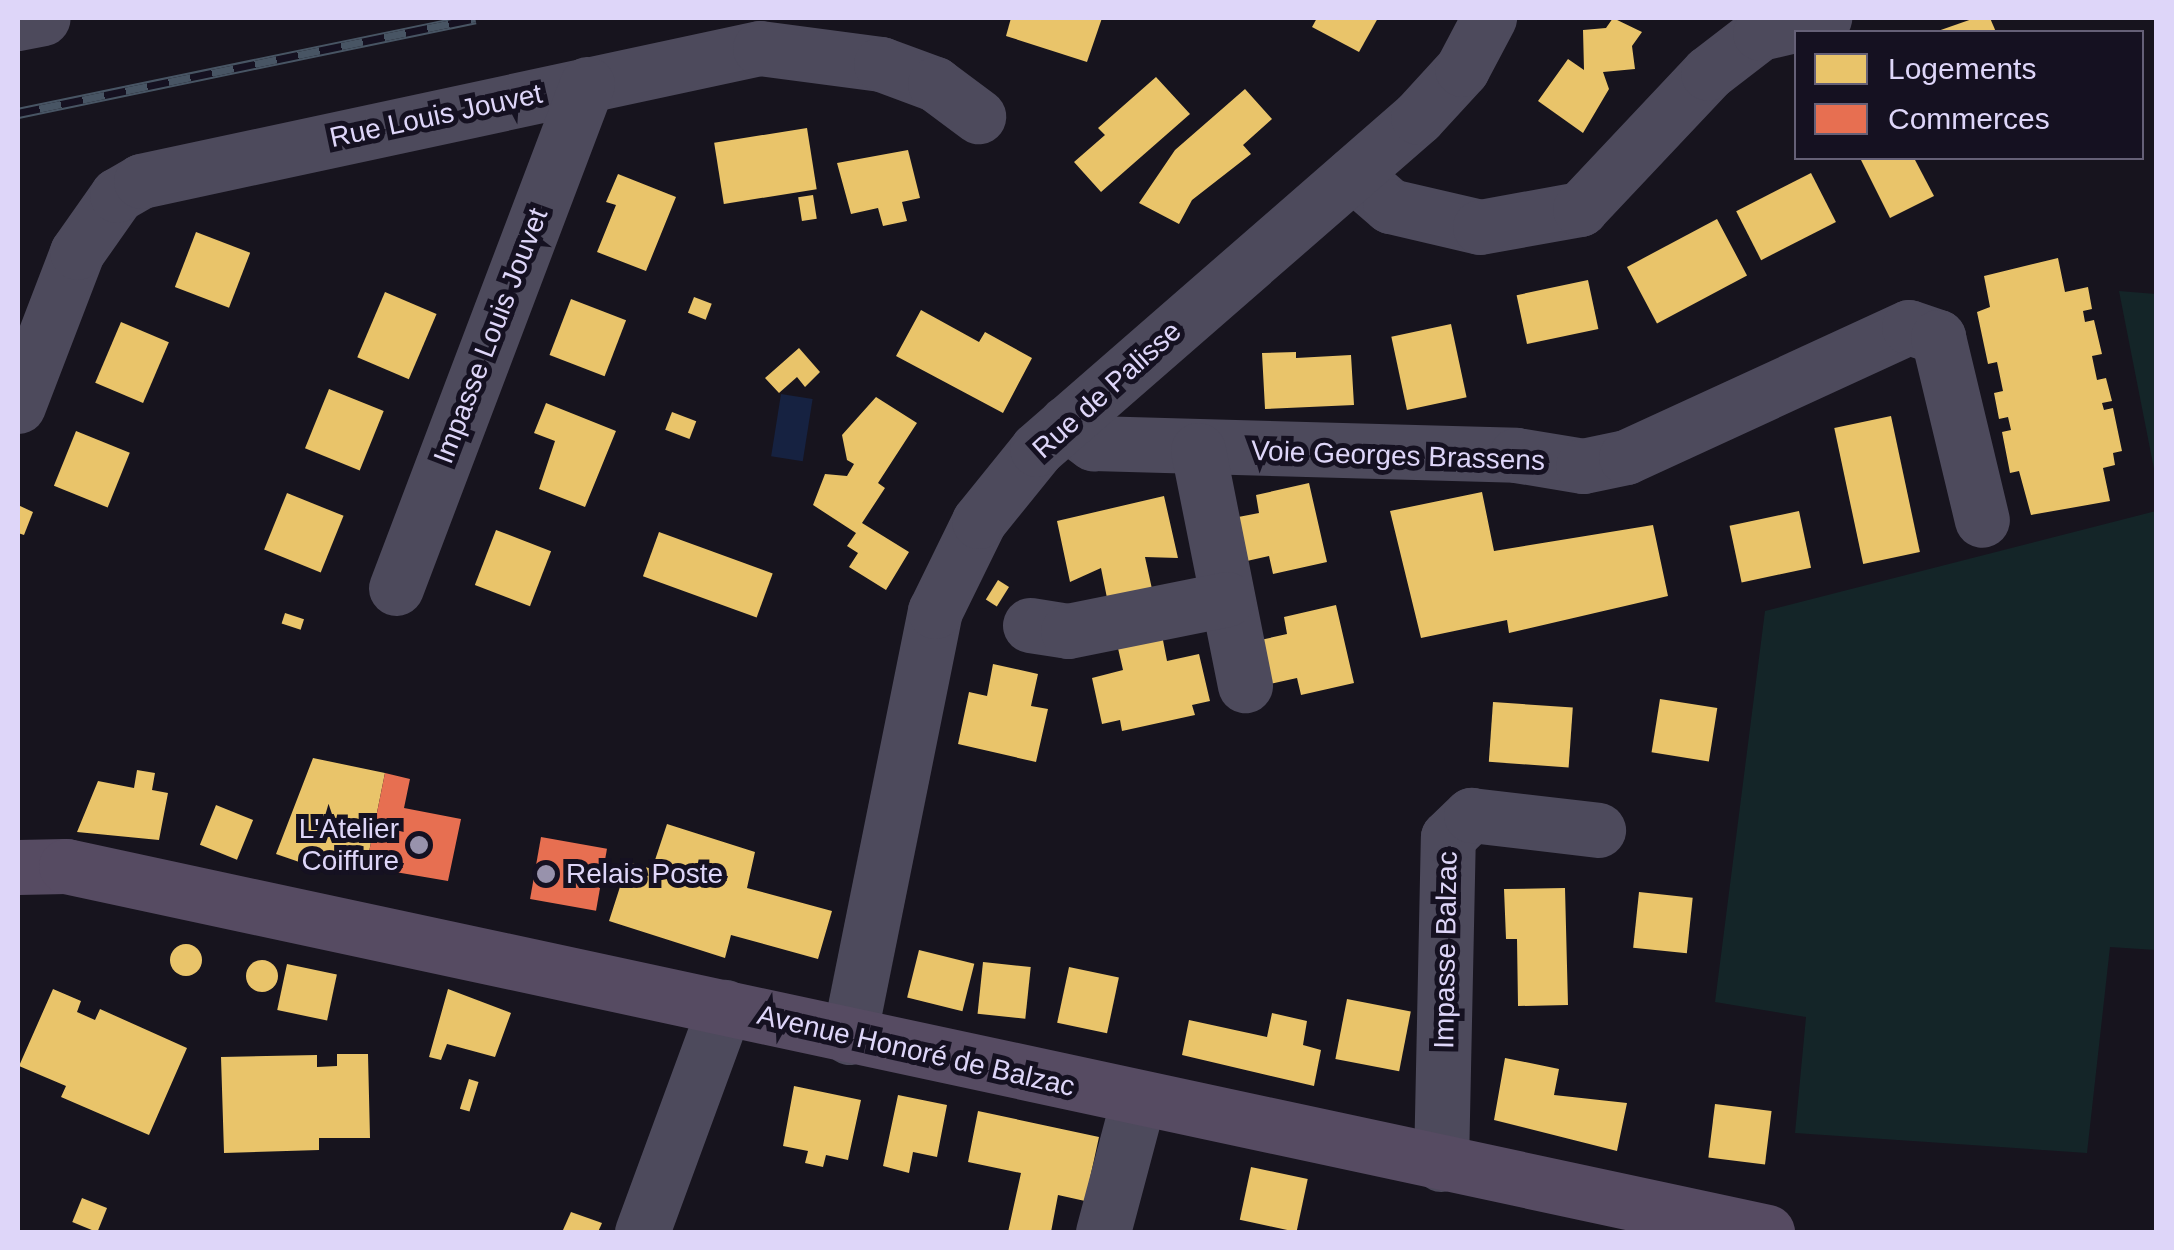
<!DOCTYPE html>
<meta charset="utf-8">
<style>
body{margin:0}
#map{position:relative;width:2174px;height:1250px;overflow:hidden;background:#17141e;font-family:Helvetica,sans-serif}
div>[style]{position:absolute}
.green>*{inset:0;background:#142528}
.water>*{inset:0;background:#162241;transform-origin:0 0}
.homes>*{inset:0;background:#e9c46a;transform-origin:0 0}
.round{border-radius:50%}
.shops>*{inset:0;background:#e76f51;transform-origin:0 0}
.minor>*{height:55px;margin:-27.5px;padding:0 27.5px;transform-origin:27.5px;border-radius:27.5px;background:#4d4a5c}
.major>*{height:55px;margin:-27.5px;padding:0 27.5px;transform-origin:27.5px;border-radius:27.5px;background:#564b62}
.rail>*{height:11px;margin-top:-5.5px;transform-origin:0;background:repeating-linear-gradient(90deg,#151121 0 22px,#485564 0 44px);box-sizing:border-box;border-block:2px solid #485564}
.dots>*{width:28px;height:28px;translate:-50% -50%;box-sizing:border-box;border:5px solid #151121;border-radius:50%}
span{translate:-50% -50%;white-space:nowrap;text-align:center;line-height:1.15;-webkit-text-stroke:10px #151121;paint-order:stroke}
.street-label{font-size:28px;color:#ded6f9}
.poi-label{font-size:28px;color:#ded6f9}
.right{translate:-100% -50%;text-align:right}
.left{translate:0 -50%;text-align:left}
.frame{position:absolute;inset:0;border:20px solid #ded6f9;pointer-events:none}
.legend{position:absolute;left:1794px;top:30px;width:350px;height:130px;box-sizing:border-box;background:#151121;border:2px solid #656077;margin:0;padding:12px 18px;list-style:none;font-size:30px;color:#ded6f9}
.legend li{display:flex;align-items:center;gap:20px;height:50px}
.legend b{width:50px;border:2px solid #656077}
</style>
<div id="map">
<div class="green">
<i style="clip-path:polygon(2119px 291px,2156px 294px,2156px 479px)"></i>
<i style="clip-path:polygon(2156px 511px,2156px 950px,2110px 947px,2087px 1153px,1795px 1133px,1806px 1017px,1715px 1002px,1765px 611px)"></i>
</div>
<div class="water">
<i style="left:781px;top:394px;width:32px;height:63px;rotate:9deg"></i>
</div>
<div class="homes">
<i style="clip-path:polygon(1011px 18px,1102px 18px,1087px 62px,1006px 36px)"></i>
<i style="clip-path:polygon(1317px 18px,1378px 18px,1359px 52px,1312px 27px)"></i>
<i style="clip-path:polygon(1613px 18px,1642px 32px,1632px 46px,1635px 69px,1603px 72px,1609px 89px,1583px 133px,1538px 101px,1568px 59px,1584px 70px,1583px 30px,1606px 28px)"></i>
<i style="clip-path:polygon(1975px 18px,1990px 18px,1996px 32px,1935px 32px)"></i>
<i style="clip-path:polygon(1156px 77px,1190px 114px,1101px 192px,1074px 162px,1105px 135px,1098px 128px)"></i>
<i style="clip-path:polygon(1245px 89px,1272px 119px,1243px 145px,1251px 154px,1192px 200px,1179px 224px,1139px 203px,1175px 150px)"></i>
<i style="left:807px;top:128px;width:62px;height:94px;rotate:81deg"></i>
<i style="clip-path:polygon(908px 150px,920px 198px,902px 202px,907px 221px,883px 226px,878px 208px,851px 214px,837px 163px)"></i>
<i style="clip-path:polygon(1860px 158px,1914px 158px,1934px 196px,1890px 218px)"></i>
<i style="left:1811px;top:173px;width:55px;height:84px;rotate:63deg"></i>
<i style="clip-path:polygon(618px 174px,676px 197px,646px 271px,597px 252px,616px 205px,606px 202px)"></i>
<i style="left:813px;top:195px;width:24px;height:15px;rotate:81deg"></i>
<i style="left:1717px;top:219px;width:64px;height:102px;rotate:62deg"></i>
<i style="left:196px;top:232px;width:58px;height:59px;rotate:21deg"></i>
<i style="clip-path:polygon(2058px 258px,2065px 292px,2088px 287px,2092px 309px,2083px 311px,2085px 322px,2094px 320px,2102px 354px,2092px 356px,2097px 380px,2106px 378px,2112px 401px,2102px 403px,2104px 410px,2113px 408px,2122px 451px,2113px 453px,2115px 465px,2103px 468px,2110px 501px,2031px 515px,2019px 471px,2010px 473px,2002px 432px,2011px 430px,2008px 417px,1999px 419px,1994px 393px,2003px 391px,1997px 362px,1988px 364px,1977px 312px,1990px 307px,1984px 276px)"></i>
<i style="left:1588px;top:280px;width:50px;height:73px;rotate:78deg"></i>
<i style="left:385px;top:292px;width:56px;height:71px;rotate:23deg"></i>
<i style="left:694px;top:297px;width:19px;height:17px;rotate:21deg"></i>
<i style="left:571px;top:299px;width:59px;height:60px;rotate:21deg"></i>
<i style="clip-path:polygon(921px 310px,979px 342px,985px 332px,1032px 358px,1003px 413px,896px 356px)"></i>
<i style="left:121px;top:322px;width:52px;height:66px;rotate:23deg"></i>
<i style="left:1451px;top:324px;width:75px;height:61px;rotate:78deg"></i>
<i style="clip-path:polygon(799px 348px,820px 372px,805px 387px,797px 377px,779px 393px,765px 378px)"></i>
<i style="clip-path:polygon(1296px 352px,1296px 358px,1351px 355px,1354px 405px,1265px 409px,1262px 353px)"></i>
<i style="left:329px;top:389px;width:59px;height:64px;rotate:22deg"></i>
<i style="clip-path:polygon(876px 397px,917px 423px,878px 483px,885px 488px,862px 523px,909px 552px,886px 590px,849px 567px,858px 553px,847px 546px,856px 533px,813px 505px,825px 474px,847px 476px,854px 464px,847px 460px,842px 435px)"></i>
<i style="clip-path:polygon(546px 403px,616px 431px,585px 507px,539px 489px,555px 441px,534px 433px)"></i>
<i style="left:672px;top:412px;width:26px;height:19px;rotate:21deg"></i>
<i style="left:1891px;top:416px;width:139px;height:58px;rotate:78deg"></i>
<i style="left:76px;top:431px;width:58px;height:59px;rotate:22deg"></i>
<i style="clip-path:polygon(1309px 483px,1327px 562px,1273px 574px,1269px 556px,1238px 563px,1228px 519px,1259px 513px,1256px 495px)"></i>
<i style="clip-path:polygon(1482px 492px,1494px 551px,1653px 525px,1668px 596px,1509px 633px,1507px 620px,1421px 638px,1390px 511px)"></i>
<i style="left:287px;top:493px;width:61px;height:61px;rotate:22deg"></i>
<i style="clip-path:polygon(1164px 496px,1178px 558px,1145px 557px,1152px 589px,1107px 598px,1101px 568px,1070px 582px,1057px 521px)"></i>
<i style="clip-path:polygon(18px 505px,33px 512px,24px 535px,18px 533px)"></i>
<i style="left:1799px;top:511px;width:58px;height:71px;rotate:78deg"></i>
<i style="left:496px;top:530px;width:59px;height:59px;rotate:21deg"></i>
<i style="left:659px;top:532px;width:121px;height:47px;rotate:20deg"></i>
<i style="left:998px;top:580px;width:13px;height:23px;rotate:32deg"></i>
<i style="clip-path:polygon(1336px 605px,1354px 683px,1301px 695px,1297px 678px,1266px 685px,1256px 641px,1287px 634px,1284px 617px)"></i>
<i style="left:285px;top:613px;width:20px;height:11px;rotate:18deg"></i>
<i style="clip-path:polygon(1162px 635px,1167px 661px,1199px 654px,1210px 701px,1192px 705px,1195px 715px,1122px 731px,1120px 720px,1102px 724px,1092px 678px,1123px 670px,1117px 644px)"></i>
<i style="clip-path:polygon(993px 664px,1038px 674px,1031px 706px,1048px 709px,1036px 762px,958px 744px,969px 692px,987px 696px)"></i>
<i style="left:1660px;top:699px;width:58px;height:54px;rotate:9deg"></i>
<i style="left:1493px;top:702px;width:80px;height:60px;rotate:4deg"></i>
<i style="clip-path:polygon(313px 758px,385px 773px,366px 867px,311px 856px,308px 865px,276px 854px)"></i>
<i style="clip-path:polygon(137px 770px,155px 773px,152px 790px,168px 793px,159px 840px,77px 832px,98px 781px,134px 788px)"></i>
<i style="left:216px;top:805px;width:40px;height:43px;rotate:22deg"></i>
<i style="clip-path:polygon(667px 824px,755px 852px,747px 888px,832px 911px,818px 959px,731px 935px,725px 958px,609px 921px,628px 862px,652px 869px)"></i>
<i style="clip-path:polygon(1565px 888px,1568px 1005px,1518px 1006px,1517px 939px,1506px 939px,1504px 889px)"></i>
<i style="left:1639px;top:892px;width:54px;height:56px;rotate:6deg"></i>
<i class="round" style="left:170px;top:944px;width:32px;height:32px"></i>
<i style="left:919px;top:950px;width:57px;height:49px;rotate:14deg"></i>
<i class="round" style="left:246px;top:960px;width:32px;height:32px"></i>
<i style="left:983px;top:962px;width:48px;height:52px;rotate:6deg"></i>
<i style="left:287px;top:964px;width:51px;height:47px;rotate:12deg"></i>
<i style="left:1069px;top:967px;width:51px;height:57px;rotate:12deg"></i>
<i style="clip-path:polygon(53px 989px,81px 1001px,77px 1012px,95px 1020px,100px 1009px,187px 1048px,149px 1135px,61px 1097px,66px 1086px,19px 1066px)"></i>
<i style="clip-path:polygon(448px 989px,511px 1013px,495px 1057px,447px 1044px,441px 1060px,429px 1057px)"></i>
<i style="left:1347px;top:999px;width:65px;height:61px;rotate:11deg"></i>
<i style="clip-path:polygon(1272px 1013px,1307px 1021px,1303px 1045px,1321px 1050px,1314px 1086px,1182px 1055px,1189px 1020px,1267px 1037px)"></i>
<i style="clip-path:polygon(337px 1054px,368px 1054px,370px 1138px,319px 1138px,319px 1150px,224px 1153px,221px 1057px,317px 1055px,317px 1067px,337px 1066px)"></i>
<i style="clip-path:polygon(1505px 1058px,1559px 1069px,1554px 1095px,1627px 1103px,1617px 1151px,1494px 1120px)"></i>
<i style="left:469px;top:1079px;width:10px;height:31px;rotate:17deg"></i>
<i style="clip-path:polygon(794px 1086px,861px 1100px,848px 1160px,826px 1155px,823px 1167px,805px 1163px,808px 1151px,783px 1146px)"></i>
<i style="clip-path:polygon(898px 1095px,947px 1105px,937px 1157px,913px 1152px,909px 1173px,883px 1166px)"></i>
<i style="left:1715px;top:1104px;width:57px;height:54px;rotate:7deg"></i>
<i style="clip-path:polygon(978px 1111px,1099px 1137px,1085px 1201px,1058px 1195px,1051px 1232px,1008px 1232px,1021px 1173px,968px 1162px)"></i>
<i style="left:1251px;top:1167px;width:58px;height:54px;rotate:12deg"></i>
<i style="left:82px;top:1198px;width:27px;height:26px;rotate:22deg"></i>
<i style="clip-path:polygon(571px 1212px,602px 1223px,598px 1232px,563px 1230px)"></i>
</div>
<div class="shops">
<i style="clip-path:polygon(385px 773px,410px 779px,404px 808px,461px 819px,448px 881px,366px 867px)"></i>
<i style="left:541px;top:837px;width:67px;height:63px;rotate:10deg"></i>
</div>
<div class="minor">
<i style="left:18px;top:23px;width:25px;rotate:-11deg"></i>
<i style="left:1353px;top:174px;width:49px;rotate:40.9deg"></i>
<i style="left:1390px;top:206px;width:92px;rotate:13.1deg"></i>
<i style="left:1480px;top:227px;width:102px;rotate:-10.2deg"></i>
<i style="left:1580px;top:209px;width:187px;rotate:-46.7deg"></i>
<i style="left:1708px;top:73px;width:66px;rotate:-37.6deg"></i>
<i style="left:1760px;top:33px;width:66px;rotate:-13.2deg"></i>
<i style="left:18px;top:406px;width:165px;rotate:-69deg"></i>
<i style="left:77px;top:252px;width:70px;rotate:-54.9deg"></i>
<i style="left:117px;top:195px;width:28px;rotate:-30deg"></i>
<i style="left:141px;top:181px;width:633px;rotate:-12.13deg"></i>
<i style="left:760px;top:48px;width:122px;rotate:7.5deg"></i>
<i style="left:881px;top:64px;width:58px;rotate:20.3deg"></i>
<i style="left:935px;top:84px;width:54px;rotate:36.7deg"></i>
<i style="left:1066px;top:423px;width:34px;rotate:37deg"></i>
<i style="left:1093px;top:443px;width:423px;rotate:1.6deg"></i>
<i style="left:1516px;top:455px;width:68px;rotate:9.3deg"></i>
<i style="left:1583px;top:466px;width:44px;rotate:-11.8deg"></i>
<i style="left:1626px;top:457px;width:311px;rotate:-24.7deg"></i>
<i style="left:1909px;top:327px;width:31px;rotate:19deg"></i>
<i style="left:1938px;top:337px;width:188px;rotate:76.5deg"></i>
<i style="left:1198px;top:450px;width:240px;rotate:78.7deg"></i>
<i style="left:396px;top:588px;width:539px;rotate:-69.24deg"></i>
<i style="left:1030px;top:625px;width:38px;rotate:9deg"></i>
<i style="left:1068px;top:631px;width:162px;rotate:-11.4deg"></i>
<i style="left:849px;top:1037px;width:435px;rotate:-78.6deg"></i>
<i style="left:935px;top:611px;width:100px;rotate:-63.9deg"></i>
<i style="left:979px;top:521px;width:92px;rotate:-51.1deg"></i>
<i style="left:1037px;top:449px;width:505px;rotate:-41.07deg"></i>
<i style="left:1418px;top:117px;width:65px;rotate:-47.5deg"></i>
<i style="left:1462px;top:69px;width:58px;rotate:-62.1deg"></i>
<i style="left:1441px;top:1164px;width:327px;rotate:-88.8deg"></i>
<i style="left:1448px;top:837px;width:32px;rotate:-44deg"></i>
<i style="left:1471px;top:815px;width:128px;rotate:6.7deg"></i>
<i style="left:642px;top:1232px;width:240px;rotate:-69.8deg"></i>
<i style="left:1103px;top:1232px;width:137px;rotate:-75.1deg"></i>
</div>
<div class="major">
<i style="left:18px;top:867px;width:48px;rotate:-1.2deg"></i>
<i style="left:66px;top:866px;width:1740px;rotate:12.14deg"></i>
</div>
<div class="rail">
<i style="left:18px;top:113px;width:467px;rotate:-11.7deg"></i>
</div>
<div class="dots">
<i style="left:419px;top:845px;background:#9892ac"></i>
<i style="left:546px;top:874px;background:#9892ac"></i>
</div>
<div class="street-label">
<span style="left:436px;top:116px;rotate:-12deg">Rue Louis Jouvet</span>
<span style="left:491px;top:336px;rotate:-69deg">Impasse Louis Jouvet</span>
<span style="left:1107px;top:390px;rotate:-42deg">Rue de Palisse</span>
<span style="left:1398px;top:456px;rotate:2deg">Voie Georges Brassens</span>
<span style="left:1446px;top:950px;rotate:-89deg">Impasse Balzac</span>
<span style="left:916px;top:1051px;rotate:13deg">Avenue Honoré de Balzac</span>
</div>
<div class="poi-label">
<span class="right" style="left:399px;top:845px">L'Atelier<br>Coiffure</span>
<span class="left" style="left:566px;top:874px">Relais Poste</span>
</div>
<div class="frame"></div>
<ul class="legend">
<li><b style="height:28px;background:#e9c46a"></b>Logements</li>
<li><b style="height:28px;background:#e76f51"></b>Commerces</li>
</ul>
</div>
